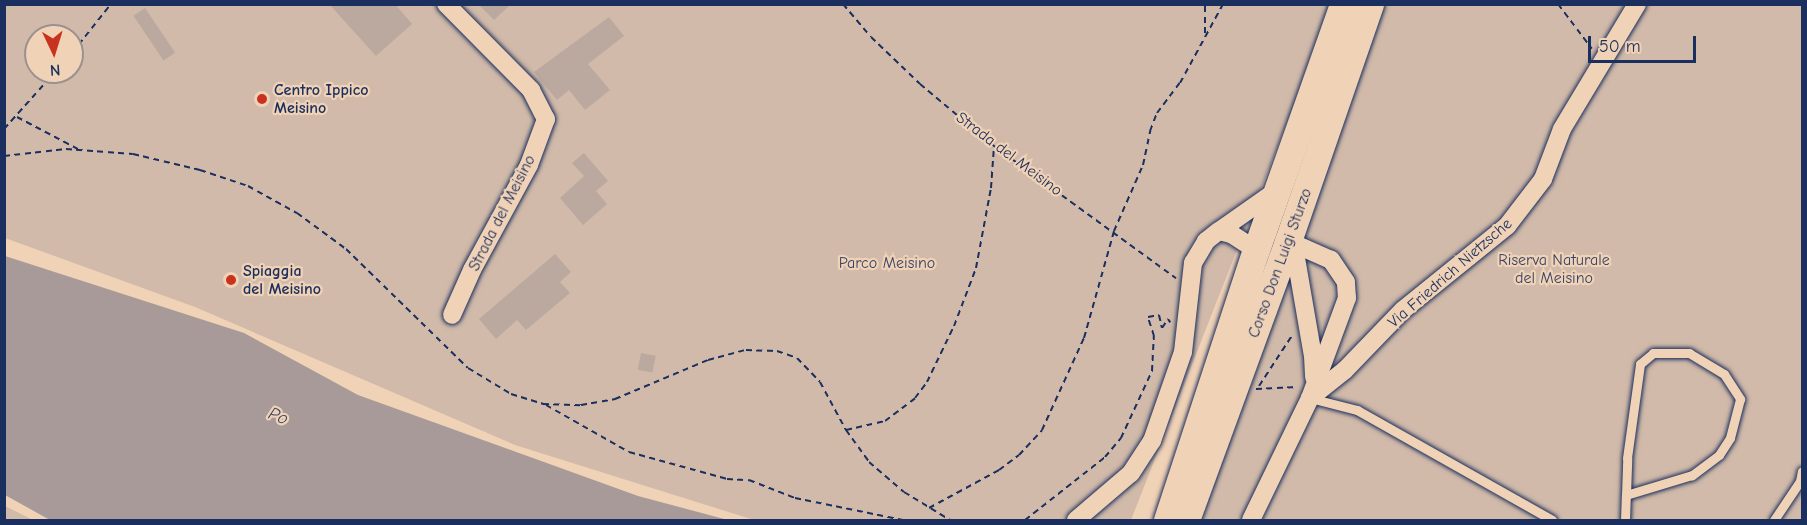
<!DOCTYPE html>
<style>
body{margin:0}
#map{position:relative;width:1807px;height:525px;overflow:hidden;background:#f0d2b6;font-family:"Comic Neue",sans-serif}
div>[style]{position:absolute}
.green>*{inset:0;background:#d1baa9}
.water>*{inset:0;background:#a79a98}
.building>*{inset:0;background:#bba9a0;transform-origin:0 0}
.path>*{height:2px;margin-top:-1px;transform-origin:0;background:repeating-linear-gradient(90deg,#1b2f5e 0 6px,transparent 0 10.5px)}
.roads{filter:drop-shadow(0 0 2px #1b2f5e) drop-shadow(0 0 2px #1b2f5e)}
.lane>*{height:9px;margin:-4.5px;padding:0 4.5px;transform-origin:4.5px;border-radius:4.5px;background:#f0d2b6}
.street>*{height:18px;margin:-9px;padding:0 9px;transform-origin:9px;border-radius:9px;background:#f0d2b6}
.primary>*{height:27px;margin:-13.5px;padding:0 13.5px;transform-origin:13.5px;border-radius:13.5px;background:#f0d2b6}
.dots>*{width:16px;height:16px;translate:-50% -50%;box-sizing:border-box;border:3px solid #f0d2b6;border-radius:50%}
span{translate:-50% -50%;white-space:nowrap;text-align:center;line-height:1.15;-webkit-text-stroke:4.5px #f0d2b6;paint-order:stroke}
.poi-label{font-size:16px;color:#1b2f5e;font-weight:700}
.left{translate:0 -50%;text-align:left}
.street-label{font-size:16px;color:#1b2f5e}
.park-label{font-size:16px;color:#364469}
.water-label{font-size:18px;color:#37446a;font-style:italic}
.frame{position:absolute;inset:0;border:6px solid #1b2f5e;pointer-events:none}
.north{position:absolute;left:24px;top:24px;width:60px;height:60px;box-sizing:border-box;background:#f0d2b6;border:2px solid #9b9193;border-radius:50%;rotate:176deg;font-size:16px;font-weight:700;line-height:24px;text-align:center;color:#1b2f5e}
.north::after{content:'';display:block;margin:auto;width:21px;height:27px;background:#c8321e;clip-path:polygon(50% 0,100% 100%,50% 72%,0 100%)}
.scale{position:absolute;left:1588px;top:36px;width:108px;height:27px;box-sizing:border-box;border:3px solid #1b2f5e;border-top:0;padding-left:8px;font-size:18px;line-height:21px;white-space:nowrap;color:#1b2f5e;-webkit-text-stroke:4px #f0d2b6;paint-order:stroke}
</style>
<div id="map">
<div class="green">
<i style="clip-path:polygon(evenodd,4px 5px,1333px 5px,1131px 520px,754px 520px,515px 445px,195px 307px,5px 238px,4px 5px,36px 36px,72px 36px,72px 72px,36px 72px,36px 36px)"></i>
<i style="clip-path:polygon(1383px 5px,1802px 5px,1802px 520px,1201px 520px)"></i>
<i style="clip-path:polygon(4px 506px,5px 506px,33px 520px,5px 520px)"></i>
</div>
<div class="water">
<i style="clip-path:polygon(5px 256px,244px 333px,358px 395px,638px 496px,728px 520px,50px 520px,5px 495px)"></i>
</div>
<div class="building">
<i style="clip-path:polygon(329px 4px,395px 4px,412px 24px,376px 56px)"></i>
<i style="clip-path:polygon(478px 4px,511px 4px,494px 20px)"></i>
<i style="left:145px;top:8px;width:54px;height:14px;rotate:56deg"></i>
<i style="clip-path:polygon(609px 17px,624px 36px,588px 64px,610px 90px,585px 110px,569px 90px,557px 100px,534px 72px)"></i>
<i style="clip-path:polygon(584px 153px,608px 181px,596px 191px,607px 204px,583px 225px,560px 198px,584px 176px,572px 163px)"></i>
<i style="clip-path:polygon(555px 254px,571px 272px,560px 282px,570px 293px,526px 330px,517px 320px,496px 339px,479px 319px)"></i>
<i style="left:641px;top:353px;width:15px;height:17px;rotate:11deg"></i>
</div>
<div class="path">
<i style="left:843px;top:4px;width:43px;rotate:49.7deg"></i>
<i style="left:871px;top:37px;width:68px;rotate:43.8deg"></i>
<i style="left:920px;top:84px;width:97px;rotate:40deg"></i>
<i style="left:994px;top:146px;width:225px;rotate:36deg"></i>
<i style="left:1558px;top:4px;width:56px;rotate:52.9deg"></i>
<i style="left:1205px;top:33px;width:29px;rotate:-90deg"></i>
<i style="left:72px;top:53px;width:63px;rotate:-51.5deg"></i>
<i style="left:17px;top:117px;width:69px;rotate:27.7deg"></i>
<i style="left:4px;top:129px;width:76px;rotate:-48.2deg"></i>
<i style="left:4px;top:156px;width:62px;rotate:-6.4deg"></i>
<i style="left:66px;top:149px;width:67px;rotate:4.3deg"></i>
<i style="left:133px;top:154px;width:69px;rotate:13.4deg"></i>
<i style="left:200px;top:170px;width:51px;rotate:18.4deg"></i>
<i style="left:248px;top:186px;width:56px;rotate:28.9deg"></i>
<i style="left:297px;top:213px;width:61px;rotate:36.3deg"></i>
<i style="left:346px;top:249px;width:170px;rotate:44.3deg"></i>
<i style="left:468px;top:368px;width:50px;rotate:31.2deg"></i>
<i style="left:511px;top:394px;width:34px;rotate:17deg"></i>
<i style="left:543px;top:404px;width:38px;rotate:2deg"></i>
<i style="left:581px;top:405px;width:35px;rotate:-10deg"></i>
<i style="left:615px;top:399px;width:101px;rotate:-22.8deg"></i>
<i style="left:708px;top:360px;width:39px;rotate:-15deg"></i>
<i style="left:746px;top:350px;width:31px;rotate:2deg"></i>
<i style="left:777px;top:351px;width:21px;rotate:19deg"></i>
<i style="left:797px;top:358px;width:33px;rotate:46deg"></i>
<i style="left:820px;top:382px;width:55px;rotate:61.6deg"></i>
<i style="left:846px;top:430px;width:39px;rotate:54deg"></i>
<i style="left:869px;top:462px;width:46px;rotate:40.6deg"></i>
<i style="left:904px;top:492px;width:54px;rotate:31.3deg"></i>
<i style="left:1259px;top:386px;width:62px;rotate:-56.8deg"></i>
<i style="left:1256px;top:389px;width:42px;rotate:-2.7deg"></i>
<i style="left:546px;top:405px;width:95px;rotate:29.5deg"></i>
<i style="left:629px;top:452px;width:102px;rotate:15.4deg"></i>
<i style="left:727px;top:479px;width:22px;rotate:3deg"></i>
<i style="left:749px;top:480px;width:49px;rotate:21.4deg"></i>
<i style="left:795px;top:498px;width:110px;rotate:11.5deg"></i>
<i style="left:846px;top:430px;width:40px;rotate:-13deg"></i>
<i style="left:885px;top:421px;width:38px;rotate:-37deg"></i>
<i style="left:915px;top:398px;width:20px;rotate:-53deg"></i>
<i style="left:927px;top:382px;width:62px;rotate:-64.3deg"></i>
<i style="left:954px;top:326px;width:62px;rotate:-69.2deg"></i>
<i style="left:976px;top:268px;width:81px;rotate:-79.4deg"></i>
<i style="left:991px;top:188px;width:42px;rotate:-85.9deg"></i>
<i style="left:929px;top:508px;width:80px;rotate:-28.5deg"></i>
<i style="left:999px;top:470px;width:25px;rotate:-37deg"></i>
<i style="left:1019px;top:455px;width:34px;rotate:-47deg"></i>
<i style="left:1042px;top:430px;width:101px;rotate:-65.5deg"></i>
<i style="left:1084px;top:338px;width:111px;rotate:-74.3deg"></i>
<i style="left:1114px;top:231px;width:72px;rotate:-66.3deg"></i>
<i style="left:1143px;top:165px;width:35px;rotate:-78deg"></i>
<i style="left:1150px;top:131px;width:19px;rotate:-69deg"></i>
<i style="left:1157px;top:113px;width:38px;rotate:-53deg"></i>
<i style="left:1180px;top:83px;width:90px;rotate:-61.4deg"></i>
<i style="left:1025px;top:520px;width:102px;rotate:-38.2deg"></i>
<i style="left:1105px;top:457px;width:25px;rotate:-50deg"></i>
<i style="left:1121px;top:438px;width:74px;rotate:-65.2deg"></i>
<i style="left:1152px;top:371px;width:35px;rotate:-87deg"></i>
<i style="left:1154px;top:336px;width:20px;rotate:-108deg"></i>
<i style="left:1148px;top:317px;width:11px;rotate:-10deg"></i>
<i style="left:1159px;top:315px;width:13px;rotate:77deg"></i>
<i style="left:1162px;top:328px;width:11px;rotate:-56deg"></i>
<i style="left:1168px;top:319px;width:4px;rotate:56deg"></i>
</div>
<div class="roads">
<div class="lane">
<i style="left:1310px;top:398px;width:49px;rotate:14.3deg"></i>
<i style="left:1357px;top:410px;width:224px;rotate:29.4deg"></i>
<i style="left:1625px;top:520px;width:25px;rotate:-88deg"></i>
<i style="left:1626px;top:495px;width:37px;rotate:-88deg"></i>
<i style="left:1627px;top:458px;width:95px;rotate:-82.1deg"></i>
<i style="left:1640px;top:364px;width:17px;rotate:-40deg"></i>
<i style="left:1653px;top:353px;width:36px"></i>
<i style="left:1689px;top:353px;width:41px;rotate:31deg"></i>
<i style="left:1724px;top:374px;width:30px;rotate:57deg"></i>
<i style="left:1740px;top:399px;width:40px;rotate:104.4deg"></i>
<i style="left:1730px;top:438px;width:20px;rotate:123deg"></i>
<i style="left:1719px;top:455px;width:34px;rotate:143deg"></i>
<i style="left:1692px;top:475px;width:69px;rotate:163.1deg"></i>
<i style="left:1774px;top:520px;width:47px;rotate:-56.3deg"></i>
<i style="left:1800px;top:481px;width:10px;rotate:-79deg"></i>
</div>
<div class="street">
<i style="left:446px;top:4px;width:121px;rotate:45.3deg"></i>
<i style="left:531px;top:90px;width:33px;rotate:63deg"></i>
<i style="left:546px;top:119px;width:49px;rotate:110.3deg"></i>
<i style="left:529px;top:165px;width:119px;rotate:118.5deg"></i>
<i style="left:472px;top:270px;width:49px;rotate:114deg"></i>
<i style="left:1288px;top:241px;width:19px;rotate:65deg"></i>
<i style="left:1296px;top:258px;width:99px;rotate:80.2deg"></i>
<i style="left:1313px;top:356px;width:21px;rotate:87deg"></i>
<i style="left:1256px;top:250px;width:30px;rotate:-147deg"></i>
<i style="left:1231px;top:234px;width:12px;rotate:-166deg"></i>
<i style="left:1219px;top:231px;width:70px;rotate:-35.1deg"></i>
<i style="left:1310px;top:398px;width:45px;rotate:-38.7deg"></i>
<i style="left:1345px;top:370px;width:83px;rotate:-46deg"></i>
<i style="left:1403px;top:310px;width:134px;rotate:-38.9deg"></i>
<i style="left:1507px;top:226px;width:59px;rotate:-52.5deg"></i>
<i style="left:1543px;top:179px;width:53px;rotate:-69.2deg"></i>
<i style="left:1562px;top:129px;width:146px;rotate:-59deg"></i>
<i style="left:1076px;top:520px;width:72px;rotate:-40.5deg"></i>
<i style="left:1131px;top:473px;width:38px;rotate:-57deg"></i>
<i style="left:1152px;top:441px;width:94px;rotate:-70.8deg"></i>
<i style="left:1183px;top:352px;width:90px;rotate:-83.6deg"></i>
<i style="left:1193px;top:263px;width:26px;rotate:-59deg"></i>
<i style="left:1206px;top:241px;width:16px;rotate:-38deg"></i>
<i style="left:1251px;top:520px;width:136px;rotate:-64.2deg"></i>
<i style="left:1310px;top:398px;width:107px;rotate:-69.7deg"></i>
<i style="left:1347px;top:298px;width:16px;rotate:-94deg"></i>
<i style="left:1346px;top:282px;width:27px;rotate:-124deg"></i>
<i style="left:1331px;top:260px;width:47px;rotate:-156.2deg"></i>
</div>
<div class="primary">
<i style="left:1167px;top:520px;width:284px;rotate:-71.8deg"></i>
<i style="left:1256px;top:250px;width:261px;rotate:-70.5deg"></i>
<i style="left:1186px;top:520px;width:297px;rotate:-69.9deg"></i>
<i style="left:1288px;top:241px;width:251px;rotate:-70.9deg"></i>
</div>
</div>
<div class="dots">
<i style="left:262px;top:99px;background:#c8321e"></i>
<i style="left:231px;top:280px;background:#c8321e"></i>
</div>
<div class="poi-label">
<span class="left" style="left:274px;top:99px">Centro Ippico<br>Meisino</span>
<span class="left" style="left:243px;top:280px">Spiaggia<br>del Meisino</span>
</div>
<div class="street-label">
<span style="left:1009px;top:154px;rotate:37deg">Strada del Meisino</span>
<span style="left:502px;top:213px;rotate:-63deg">Strada del Meisino</span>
<span style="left:1280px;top:263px;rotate:-70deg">Corso Don Luigi Sturzo</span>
<span style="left:1450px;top:273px;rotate:-41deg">Via Friedrich Nietzsche</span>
</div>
<div class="park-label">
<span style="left:1554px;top:269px">Riserva Naturale<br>del Meisino</span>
<span style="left:887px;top:263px">Parco Meisino</span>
</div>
<div class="water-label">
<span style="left:278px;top:417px;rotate:21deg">Po</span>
</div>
<div class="frame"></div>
<div class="north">N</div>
<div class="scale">50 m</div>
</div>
